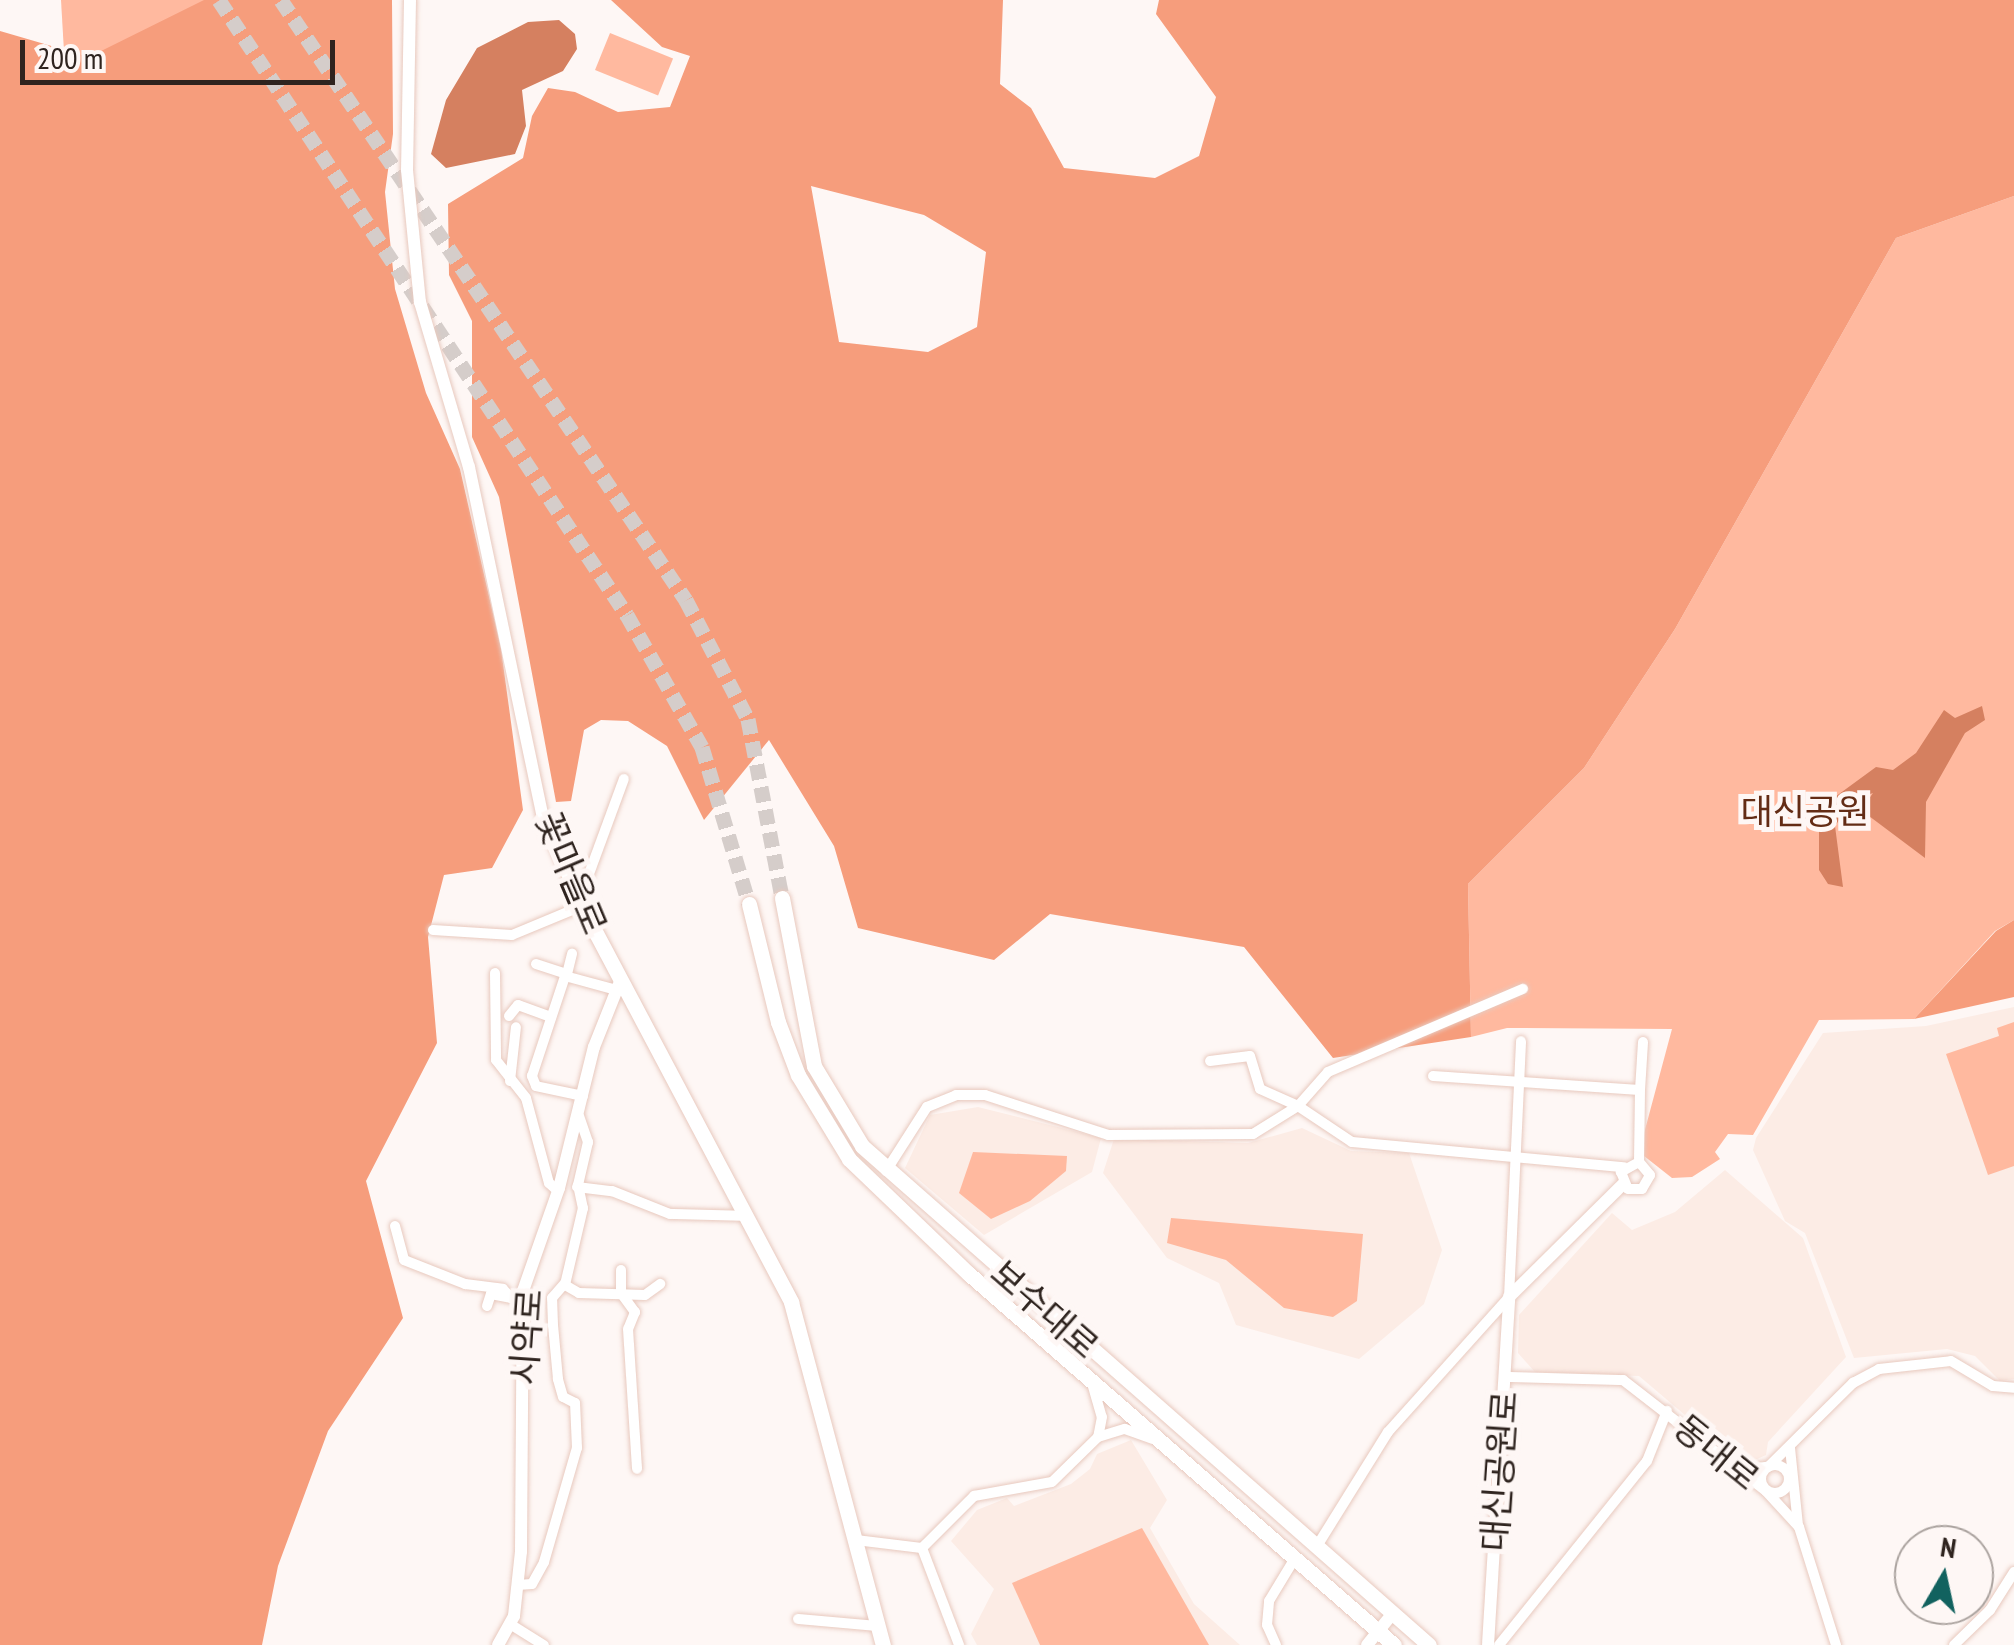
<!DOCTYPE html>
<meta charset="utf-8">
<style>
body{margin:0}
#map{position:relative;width:2014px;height:1645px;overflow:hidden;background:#fef7f5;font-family:"PT Sans Narrow","Noto Sans KR",sans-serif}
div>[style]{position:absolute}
.built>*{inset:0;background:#fcece5}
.green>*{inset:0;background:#ffb99f;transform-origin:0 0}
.forest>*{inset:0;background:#f69d7c}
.water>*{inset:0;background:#d58060}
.secondary-tunnel>*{height:15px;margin-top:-7.5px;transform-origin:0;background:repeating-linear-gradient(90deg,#d5cdca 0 15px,transparent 0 23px)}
.roads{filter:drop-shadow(0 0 2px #e8c9be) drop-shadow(0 0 2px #e8c9be)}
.minor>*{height:10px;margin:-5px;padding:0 5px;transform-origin:5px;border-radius:5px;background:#fff}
.minor>.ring{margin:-5px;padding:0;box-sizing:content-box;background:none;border:10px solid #fff;border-radius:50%}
.tertiary>*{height:12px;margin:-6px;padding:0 6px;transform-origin:6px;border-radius:6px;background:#fff}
.secondary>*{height:15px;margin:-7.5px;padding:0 7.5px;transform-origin:7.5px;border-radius:7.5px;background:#fff}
span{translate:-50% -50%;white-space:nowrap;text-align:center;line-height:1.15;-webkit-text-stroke:10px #fef7f5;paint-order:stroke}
.park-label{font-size:35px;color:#632c15}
.street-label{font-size:35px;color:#2f241f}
.north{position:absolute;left:1894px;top:1525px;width:100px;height:100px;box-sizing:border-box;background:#fef7f5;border:2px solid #aba39f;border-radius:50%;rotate:9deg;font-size:28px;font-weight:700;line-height:40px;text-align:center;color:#2f241f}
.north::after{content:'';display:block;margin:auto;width:35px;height:45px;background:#12625f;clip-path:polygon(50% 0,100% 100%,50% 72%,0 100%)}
.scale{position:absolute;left:20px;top:40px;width:315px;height:45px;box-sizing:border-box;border:5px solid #2f241f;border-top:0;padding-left:12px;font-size:30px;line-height:35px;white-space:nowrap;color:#2f241f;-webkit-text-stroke:8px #fef7f5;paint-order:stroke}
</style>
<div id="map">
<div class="built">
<i style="clip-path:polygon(2014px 1007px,2014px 1379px,2000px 1381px,1975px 1356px,1947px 1349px,1854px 1358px,1805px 1233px,1785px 1221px,1753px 1150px,1756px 1138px,1823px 1033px,1926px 1026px)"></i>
<i style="clip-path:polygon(978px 1107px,1101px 1138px,1092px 1172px,984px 1235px,905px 1168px,930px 1115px)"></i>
<i style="clip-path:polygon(1302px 1128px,1351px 1151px,1409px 1153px,1442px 1250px,1424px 1304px,1359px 1359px,1236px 1325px,1219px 1283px,1167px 1258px,1103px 1173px,1114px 1139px,1248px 1143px)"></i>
<i style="clip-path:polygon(1725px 1170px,1803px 1238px,1846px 1357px,1768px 1442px,1766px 1455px,1744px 1465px,1639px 1376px,1535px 1372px,1518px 1353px,1519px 1315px,1612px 1213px,1632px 1230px,1675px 1212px)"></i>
<i style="clip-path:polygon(1131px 1440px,1167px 1500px,1150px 1528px,1194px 1604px,1240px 1645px,977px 1645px,971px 1634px,994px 1589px,951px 1541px,977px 1510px,1007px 1498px,1014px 1506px,1071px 1484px,1090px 1469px,1097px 1454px)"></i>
</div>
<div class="green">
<i style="clip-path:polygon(61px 0,229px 0,65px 69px)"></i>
<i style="left:610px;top:33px;width:68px;height:40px;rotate:22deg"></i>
<i style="clip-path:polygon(2014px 196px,2014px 920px,1995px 931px,1914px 1019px,1819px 1020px,1753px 1135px,1728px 1134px,1715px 1152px,1720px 1159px,1692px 1177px,1672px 1178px,1639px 1152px,1672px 1029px,1507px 1028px,1471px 1037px,1468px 884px,1584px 768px,1675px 629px,1896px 238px)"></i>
<i style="clip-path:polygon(2014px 1022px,2014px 1166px,1988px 1175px,1946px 1054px,1999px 1036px,1997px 1028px)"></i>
<i style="clip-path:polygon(973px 1152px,1067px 1156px,1066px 1171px,1030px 1201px,991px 1219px,959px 1193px)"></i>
<i style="clip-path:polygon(1171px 1218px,1363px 1234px,1357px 1301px,1333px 1317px,1284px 1308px,1226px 1260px,1167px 1243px)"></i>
<i style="clip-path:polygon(1142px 1528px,1209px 1645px,1040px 1645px,1012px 1583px)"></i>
</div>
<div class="forest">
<i style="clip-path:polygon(204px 0,392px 0,393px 134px,385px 192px,395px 289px,426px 393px,460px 469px,501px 649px,523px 810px,492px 868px,444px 875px,428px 937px,437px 1043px,366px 1181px,403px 1318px,328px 1431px,278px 1566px,262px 1645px,0 1645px,0 31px,89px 57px)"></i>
<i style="clip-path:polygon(evenodd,611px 0,1003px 0,1000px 84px,1031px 108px,1064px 168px,1155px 178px,1199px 156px,1216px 97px,1156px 14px,1159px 0,2014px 0,2014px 196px,1896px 238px,1675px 629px,1584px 768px,1468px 884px,1471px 1037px,1333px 1058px,1244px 947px,1050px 914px,994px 960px,858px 928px,834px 846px,769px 740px,704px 820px,667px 746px,628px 721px,601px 720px,584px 730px,571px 801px,556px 802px,499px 497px,472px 437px,472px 321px,449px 275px,448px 204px,523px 158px,532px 116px,548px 88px,575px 92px,618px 112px,670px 107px,690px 56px,662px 47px,611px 0,811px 186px,924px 215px,986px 252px,977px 327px,928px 352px,839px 342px,811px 186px)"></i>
<i style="clip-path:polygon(2014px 920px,2014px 997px,1914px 1019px,1996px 931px)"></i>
</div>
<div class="water">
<i style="clip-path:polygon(559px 20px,575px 34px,577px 49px,563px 71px,522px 90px,526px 126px,515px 154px,446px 168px,431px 154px,446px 100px,477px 48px,528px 22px)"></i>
<i style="clip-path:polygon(1982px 706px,1985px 720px,1965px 733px,1926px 802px,1925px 858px,1861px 810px,1873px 793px,1853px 800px,1835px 826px,1843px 887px,1828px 884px,1819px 870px,1819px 825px,1835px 797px,1876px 767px,1893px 770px,1916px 753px,1944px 710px,1955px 718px)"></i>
</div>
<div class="secondary-tunnel">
<i style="left:219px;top:0;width:738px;rotate:56.44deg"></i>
<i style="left:627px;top:615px;width:152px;rotate:60.4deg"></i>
<i style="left:702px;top:747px;width:164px;rotate:73.3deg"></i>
<i style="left:281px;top:0;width:724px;rotate:55.98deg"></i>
<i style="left:686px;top:600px;width:134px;rotate:62.5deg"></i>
<i style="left:748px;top:719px;width:182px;rotate:79.2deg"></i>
</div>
<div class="roads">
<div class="minor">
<i style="left:579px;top:901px;width:130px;rotate:-69.8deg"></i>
<i style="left:433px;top:930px;width:79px;rotate:3.6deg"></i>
<i style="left:512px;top:935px;width:76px;rotate:-22.5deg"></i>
<i style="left:536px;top:964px;width:33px;rotate:18deg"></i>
<i style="left:567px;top:974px;width:21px;rotate:-76deg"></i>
<i style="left:495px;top:973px;width:87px;rotate:89.3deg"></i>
<i style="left:496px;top:1060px;width:48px;rotate:51.7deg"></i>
<i style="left:526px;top:1098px;width:88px;rotate:74.9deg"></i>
<i style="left:549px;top:1183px;width:12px;rotate:42deg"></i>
<i style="left:509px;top:1016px;width:14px;rotate:-51deg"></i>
<i style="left:518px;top:1005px;width:35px;rotate:20deg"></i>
<i style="left:1210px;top:1061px;width:40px;rotate:-7.1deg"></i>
<i style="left:1250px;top:1056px;width:34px;rotate:73deg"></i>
<i style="left:1260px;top:1089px;width:42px;rotate:24.1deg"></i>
<i style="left:1298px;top:1106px;width:45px;rotate:-48.6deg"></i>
<i style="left:1328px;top:1072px;width:212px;rotate:-23.1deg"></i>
<i style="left:1433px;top:1076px;width:207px;rotate:3.9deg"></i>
<i style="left:1640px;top:1090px;width:48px;rotate:-86.4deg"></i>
<i style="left:510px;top:1081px;width:54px;rotate:-83.7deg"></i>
<i style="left:583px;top:1096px;width:48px;rotate:-168deg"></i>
<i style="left:536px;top:1086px;width:11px;rotate:-112deg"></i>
<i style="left:532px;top:1076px;width:105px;rotate:-71.7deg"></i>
<i style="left:565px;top:976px;width:50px;rotate:15.2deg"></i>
<i style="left:579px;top:1116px;width:28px;rotate:71deg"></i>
<i style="left:588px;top:1142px;width:44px;rotate:103.1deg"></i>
<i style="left:578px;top:1185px;width:24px;rotate:78deg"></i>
<i style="left:583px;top:1208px;width:79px;rotate:103.2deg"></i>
<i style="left:565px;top:1285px;width:16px;rotate:30deg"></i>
<i style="left:579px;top:1293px;width:66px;rotate:1.7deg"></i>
<i style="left:645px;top:1295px;width:19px;rotate:-36deg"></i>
<i style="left:1639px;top:1162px;width:21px;rotate:151deg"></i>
<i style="left:1621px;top:1172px;width:18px;rotate:68deg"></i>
<i style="left:1628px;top:1189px;width:14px"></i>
<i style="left:1642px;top:1189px;width:16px;rotate:-60deg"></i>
<i style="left:1650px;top:1175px;width:17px;rotate:-130deg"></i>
<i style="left:1639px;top:1162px;width:72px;rotate:-89.2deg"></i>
<i style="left:886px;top:1171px;width:76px;rotate:-57.4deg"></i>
<i style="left:927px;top:1107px;width:31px;rotate:-22deg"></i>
<i style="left:956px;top:1095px;width:29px"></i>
<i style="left:985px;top:1095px;width:129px;rotate:18deg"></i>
<i style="left:1108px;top:1135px;width:145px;rotate:-0.4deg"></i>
<i style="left:1253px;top:1134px;width:53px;rotate:-31.9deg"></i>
<i style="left:1298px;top:1106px;width:65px;rotate:33.7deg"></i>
<i style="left:1352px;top:1142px;width:273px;rotate:5.3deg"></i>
<i style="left:577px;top:1187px;width:35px;rotate:7deg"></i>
<i style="left:612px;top:1191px;width:62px;rotate:21.6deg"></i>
<i style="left:670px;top:1214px;width:75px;rotate:1.5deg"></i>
<i style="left:395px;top:1226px;width:35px;rotate:75deg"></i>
<i style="left:404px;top:1260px;width:66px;rotate:21.5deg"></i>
<i style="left:465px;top:1284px;width:38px;rotate:7deg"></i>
<i style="left:503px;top:1289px;width:12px;rotate:48deg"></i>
<i style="left:621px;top:1270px;width:23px;rotate:90deg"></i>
<i style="left:621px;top:1293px;width:24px;rotate:54deg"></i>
<i style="left:635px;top:1312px;width:18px;rotate:112deg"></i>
<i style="left:628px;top:1329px;width:140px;rotate:86.3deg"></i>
<i style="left:487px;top:1306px;width:13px;rotate:-72deg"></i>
<i style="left:491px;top:1294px;width:21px;rotate:11deg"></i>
<i style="left:1506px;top:1377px;width:117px;rotate:1.5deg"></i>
<i style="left:1623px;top:1380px;width:181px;rotate:37.8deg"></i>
<i style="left:1766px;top:1491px;width:49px;rotate:47.5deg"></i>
<i style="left:1799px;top:1527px;width:124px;rotate:72.6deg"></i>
<i style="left:1092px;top:1383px;width:35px;rotate:74deg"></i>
<i style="left:1102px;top:1417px;width:20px;rotate:101deg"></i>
<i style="left:1790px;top:1448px;width:78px;rotate:84.1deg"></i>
<i class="ring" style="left:1761px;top:1465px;width:18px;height:18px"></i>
<i style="left:1737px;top:1470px;width:31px;rotate:-6deg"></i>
<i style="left:1768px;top:1467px;width:120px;rotate:-44.7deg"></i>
<i style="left:1853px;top:1383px;width:30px;rotate:-28deg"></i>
<i style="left:1879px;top:1369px;width:72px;rotate:-6.3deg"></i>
<i style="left:1951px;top:1361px;width:49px;rotate:30.8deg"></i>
<i style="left:1993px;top:1386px;width:21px;rotate:5deg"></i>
<i style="left:856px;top:1540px;width:66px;rotate:6.9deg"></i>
<i style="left:1317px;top:1546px;width:134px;rotate:-58.1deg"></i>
<i style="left:1388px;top:1432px;width:181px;rotate:-48.1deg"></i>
<i style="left:1509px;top:1297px;width:256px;rotate:-87.3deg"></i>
<i style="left:922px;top:1548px;width:74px;rotate:-45deg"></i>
<i style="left:974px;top:1496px;width:79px;rotate:-10.2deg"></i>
<i style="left:1052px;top:1482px;width:64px;rotate:-44.4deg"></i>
<i style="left:1098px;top:1437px;width:28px;rotate:-17deg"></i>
<i style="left:1125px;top:1429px;width:29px;rotate:20deg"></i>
<i style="left:922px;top:1548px;width:104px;rotate:69.1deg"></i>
<i style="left:517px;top:1585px;width:15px;rotate:-4deg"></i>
<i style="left:532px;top:1584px;width:25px;rotate:-61deg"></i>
<i style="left:544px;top:1562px;width:119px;rotate:-73.9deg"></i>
<i style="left:577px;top:1448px;width:45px;rotate:-92.5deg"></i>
<i style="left:575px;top:1403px;width:13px;rotate:-153deg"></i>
<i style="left:563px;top:1397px;width:19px;rotate:-106deg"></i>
<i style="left:558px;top:1379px;width:54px;rotate:-95.3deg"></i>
<i style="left:553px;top:1325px;width:27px;rotate:-92deg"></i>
<i style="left:552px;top:1298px;width:20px;rotate:-49deg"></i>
<i style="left:798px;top:1619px;width:80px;rotate:5deg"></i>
<i style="left:510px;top:1624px;width:40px;rotate:32deg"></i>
<i style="left:1276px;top:1645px;width:22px;rotate:-114deg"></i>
<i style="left:1267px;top:1625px;width:24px;rotate:-85deg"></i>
<i style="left:1269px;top:1601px;width:50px;rotate:-58.8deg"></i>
<i style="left:1499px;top:1645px;width:236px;rotate:-51.2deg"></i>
<i style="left:1647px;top:1461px;width:54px;rotate:-68.2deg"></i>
<i style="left:1954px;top:1645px;width:50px;rotate:-44.2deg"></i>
<i style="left:1990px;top:1610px;width:45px;rotate:-57.7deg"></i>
</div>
<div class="tertiary">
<i style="left:410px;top:0;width:170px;rotate:91deg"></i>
<i style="left:407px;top:170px;width:133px;rotate:84.4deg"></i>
<i style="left:420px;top:302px;width:172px;rotate:73.5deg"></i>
<i style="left:469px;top:467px;width:360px;rotate:78.1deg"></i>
<i style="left:543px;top:819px;width:90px;rotate:66.3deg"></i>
<i style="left:498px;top:1645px;width:33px;rotate:-61deg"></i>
<i style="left:514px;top:1616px;width:64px;rotate:-83.8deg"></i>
<i style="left:521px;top:1552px;width:261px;rotate:-89.6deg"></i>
<i style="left:523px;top:1291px;width:109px;rotate:-70.7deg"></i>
<i style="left:559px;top:1188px;width:145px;rotate:-76.1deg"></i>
<i style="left:594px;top:1047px;width:73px;rotate:-68.3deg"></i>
<i style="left:1367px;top:1645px;width:41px;rotate:-50.9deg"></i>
<i style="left:1488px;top:1645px;width:349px;rotate:-86.5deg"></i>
<i style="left:1509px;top:1297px;width:161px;rotate:-44.7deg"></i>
</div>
<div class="secondary">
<i style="left:782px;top:898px;width:171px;rotate:79.2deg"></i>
<i style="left:814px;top:1066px;width:93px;rotate:59deg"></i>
<i style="left:862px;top:1146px;width:755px;rotate:41.35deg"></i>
<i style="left:579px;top:901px;width:454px;rotate:62.1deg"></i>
<i style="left:791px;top:1302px;width:355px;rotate:75deg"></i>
<i style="left:749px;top:904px;width:122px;rotate:76.2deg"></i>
<i style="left:778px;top:1022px;width:57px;rotate:69.3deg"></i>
<i style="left:798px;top:1075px;width:98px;rotate:58.7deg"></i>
<i style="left:849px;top:1159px;width:166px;rotate:43.8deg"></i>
<i style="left:969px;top:1274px;width:564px;rotate:41.12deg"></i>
</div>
</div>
<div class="park-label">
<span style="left:1805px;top:811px">대신공원</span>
</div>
<div class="street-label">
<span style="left:572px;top:873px;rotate:67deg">꽃마을로</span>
<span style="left:1045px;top:1309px;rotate:41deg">보수대로</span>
<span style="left:526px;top:1337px;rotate:-86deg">시약로</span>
<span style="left:1717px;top:1452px;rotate:39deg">동대로</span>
<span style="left:1499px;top:1471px;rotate:-86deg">대신공원로</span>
</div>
<div class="north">N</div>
<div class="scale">200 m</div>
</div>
